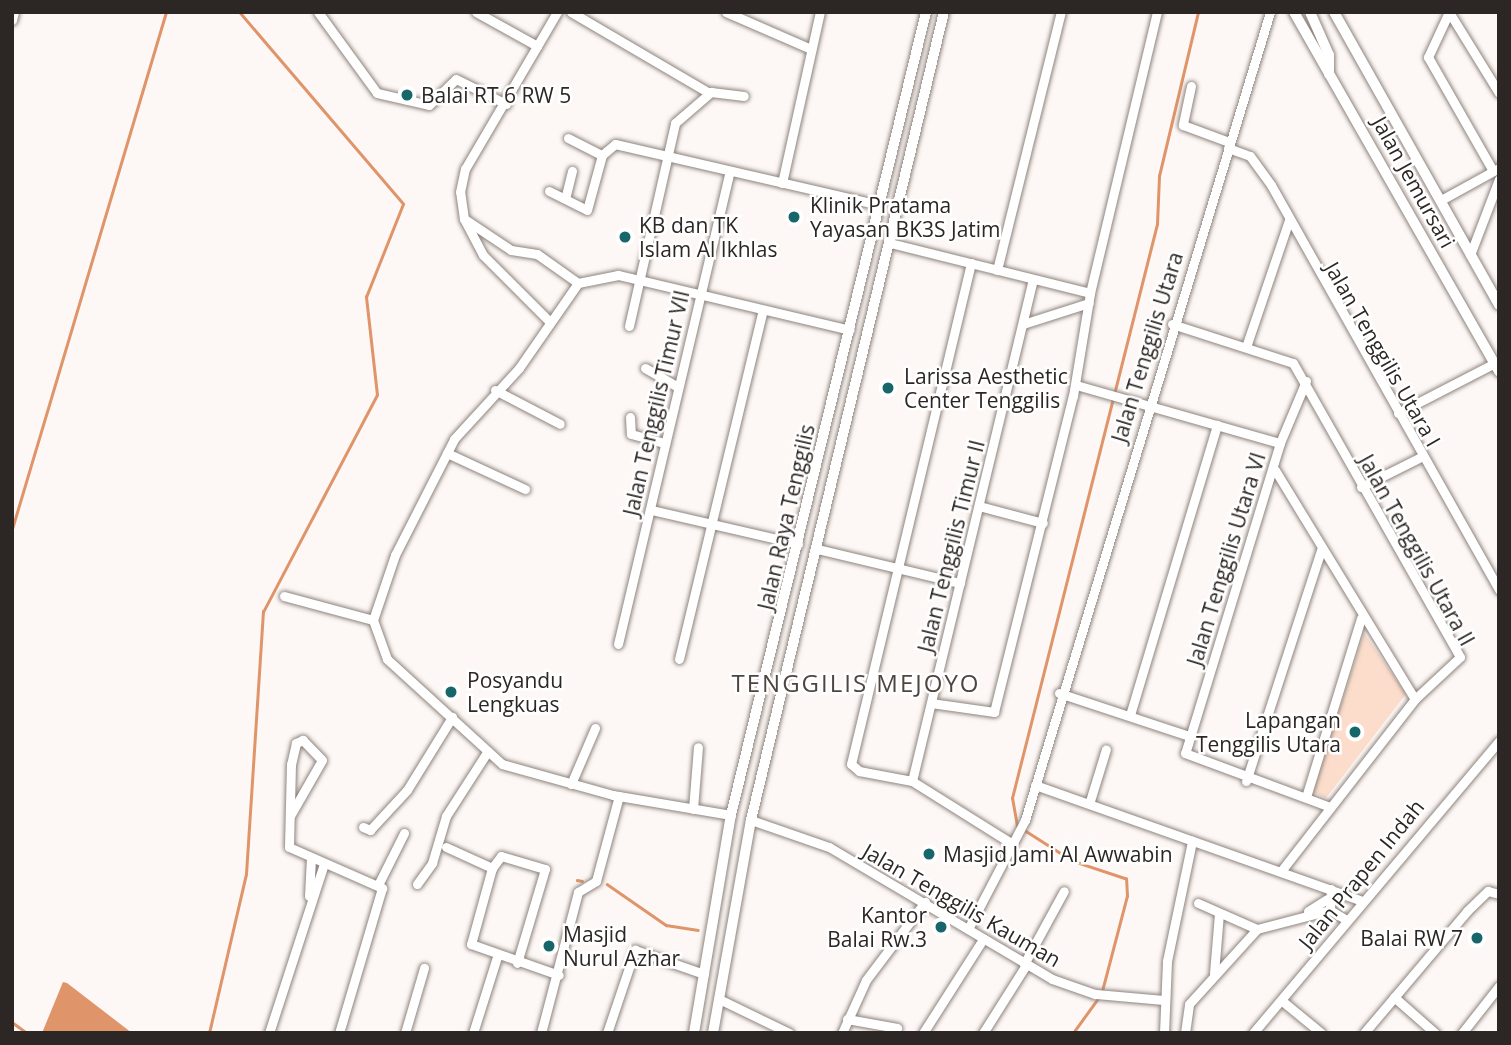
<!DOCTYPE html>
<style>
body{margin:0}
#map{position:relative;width:1511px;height:1045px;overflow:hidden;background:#fdf8f6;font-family:"Open Sans",sans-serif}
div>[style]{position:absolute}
.green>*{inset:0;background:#fcddcc}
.water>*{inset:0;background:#df9469}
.stream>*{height:2.5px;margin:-1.25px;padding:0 1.25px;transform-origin:1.25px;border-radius:1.25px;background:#df9469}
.roads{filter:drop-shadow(0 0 2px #8e837d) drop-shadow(0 0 2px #8e837d)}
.minor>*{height:9px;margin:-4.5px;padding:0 4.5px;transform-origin:4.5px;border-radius:4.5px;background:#fff}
.major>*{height:10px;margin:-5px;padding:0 5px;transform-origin:5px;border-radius:5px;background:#fff}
.dots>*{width:19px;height:19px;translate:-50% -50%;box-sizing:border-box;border:4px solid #fff;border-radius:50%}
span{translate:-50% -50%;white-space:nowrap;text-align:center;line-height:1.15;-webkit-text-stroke:5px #fff;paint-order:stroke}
.poi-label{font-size:21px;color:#2c2725}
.left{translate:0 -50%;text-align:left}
.right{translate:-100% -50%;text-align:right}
.street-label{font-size:21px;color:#2c2725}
.quarter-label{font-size:24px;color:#4e453f;letter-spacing:2px}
.frame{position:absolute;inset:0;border:14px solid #2c2725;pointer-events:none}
</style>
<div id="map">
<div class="green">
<i style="clip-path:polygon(1364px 633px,1406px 694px,1326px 798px,1313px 792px)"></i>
</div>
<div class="water">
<i style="clip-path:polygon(63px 982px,67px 983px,132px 1033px,42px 1033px)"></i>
</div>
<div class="stream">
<i style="left:12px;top:529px;width:539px;rotate:-73.41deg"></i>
<i style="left:577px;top:880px;width:5px;rotate:11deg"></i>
<i style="left:607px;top:884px;width:72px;rotate:34.8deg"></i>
<i style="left:666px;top:925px;width:32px;rotate:9deg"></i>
<i style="left:1102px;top:991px;width:98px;rotate:-75.3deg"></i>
<i style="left:1127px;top:896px;width:17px;rotate:-93deg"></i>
<i style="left:1126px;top:879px;width:57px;rotate:-161.6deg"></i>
<i style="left:1072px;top:861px;width:65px;rotate:-147.5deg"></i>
<i style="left:1017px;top:826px;width:28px;rotate:-100deg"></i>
<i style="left:1012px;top:798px;width:592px;rotate:-75.82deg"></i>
<i style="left:1157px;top:224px;width:48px;rotate:-87.6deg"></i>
<i style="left:1159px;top:176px;width:169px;rotate:-76.6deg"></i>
<i style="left:12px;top:1022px;width:19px;rotate:36deg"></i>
<i style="left:209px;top:1033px;width:163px;rotate:-76.9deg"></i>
<i style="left:246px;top:874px;width:263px;rotate:-86.3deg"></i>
<i style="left:263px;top:612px;width:245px;rotate:-62.3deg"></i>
<i style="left:377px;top:395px;width:99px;rotate:-96.4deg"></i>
<i style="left:366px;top:297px;width:100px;rotate:-68.3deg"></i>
<i style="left:403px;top:204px;width:253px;rotate:-130.5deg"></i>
<i style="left:1073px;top:1033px;width:44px;rotate:-54.2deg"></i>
</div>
<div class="roads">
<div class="minor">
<i style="left:318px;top:12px;width:100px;rotate:53.9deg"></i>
<i style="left:377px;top:93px;width:53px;rotate:13deg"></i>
<i style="left:429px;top:105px;width:37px;rotate:-44deg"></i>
<i style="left:456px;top:79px;width:56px;rotate:26.6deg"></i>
<i style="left:476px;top:12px;width:70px;rotate:29.1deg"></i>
<i style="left:571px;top:12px;width:160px;rotate:30.4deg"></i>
<i style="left:726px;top:12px;width:93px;rotate:23.5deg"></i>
<i style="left:1449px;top:12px;width:50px;rotate:115deg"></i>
<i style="left:1428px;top:57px;width:131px;rotate:60.3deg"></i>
<i style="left:1449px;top:12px;width:95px;rotate:58.3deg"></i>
<i style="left:12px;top:20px;width:8px;rotate:-76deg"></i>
<i style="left:1191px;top:86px;width:40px;rotate:102deg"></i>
<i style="left:1183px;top:125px;width:49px;rotate:20.3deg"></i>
<i style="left:568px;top:138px;width:38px;rotate:27deg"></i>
<i style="left:1228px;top:148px;width:23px;rotate:20deg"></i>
<i style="left:1250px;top:156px;width:36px;rotate:54deg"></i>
<i style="left:1271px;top:185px;width:465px;rotate:60.6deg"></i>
<i style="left:782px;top:183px;width:175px;rotate:-77.5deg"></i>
<i style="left:549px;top:191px;width:42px;rotate:26.6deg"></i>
<i style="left:587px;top:210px;width:57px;rotate:-74.7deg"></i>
<i style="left:602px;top:155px;width:17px;rotate:-40deg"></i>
<i style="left:615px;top:144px;width:272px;rotate:13deg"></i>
<i style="left:566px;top:195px;width:25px;rotate:-76deg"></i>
<i style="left:1441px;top:200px;width:66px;rotate:-28.9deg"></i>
<i style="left:466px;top:220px;width:54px;rotate:33.7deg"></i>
<i style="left:511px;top:250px;width:26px;rotate:9deg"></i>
<i style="left:537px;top:254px;width:50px;rotate:35.3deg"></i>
<i style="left:890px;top:243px;width:206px;rotate:14deg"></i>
<i style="left:1470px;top:255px;width:81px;rotate:-69.1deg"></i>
<i style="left:971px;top:263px;width:515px;rotate:103.47deg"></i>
<i style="left:851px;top:764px;width:11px;rotate:41deg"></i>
<i style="left:859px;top:771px;width:54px;rotate:10.7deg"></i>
<i style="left:912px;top:781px;width:117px;rotate:32.1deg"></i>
<i style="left:997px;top:270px;width:266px;rotate:-76.1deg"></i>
<i style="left:550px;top:322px;width:95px;rotate:-135deg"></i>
<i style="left:483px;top:255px;width:41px;rotate:-117.8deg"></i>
<i style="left:464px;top:219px;width:27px;rotate:-98deg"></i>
<i style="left:460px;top:192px;width:24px;rotate:-78deg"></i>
<i style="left:465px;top:169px;width:182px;rotate:-59.6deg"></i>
<i style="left:1023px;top:324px;width:69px;rotate:-17.7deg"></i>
<i style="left:1172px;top:324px;width:127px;rotate:17.9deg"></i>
<i style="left:1293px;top:363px;width:338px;rotate:60.4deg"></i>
<i style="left:1460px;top:657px;width:62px;rotate:137deg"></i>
<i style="left:1415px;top:699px;width:217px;rotate:127.9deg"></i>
<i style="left:629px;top:326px;width:208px;rotate:-77.2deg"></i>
<i style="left:675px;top:123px;width:48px;rotate:-40.7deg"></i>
<i style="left:711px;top:92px;width:33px;rotate:7deg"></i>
<i style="left:1246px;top:347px;width:134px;rotate:-71.3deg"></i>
<i style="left:645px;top:368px;width:38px;rotate:30deg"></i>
<i style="left:1306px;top:381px;width:67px;rotate:112.8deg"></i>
<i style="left:1280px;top:443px;width:324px;rotate:107deg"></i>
<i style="left:1185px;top:753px;width:155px;rotate:20.4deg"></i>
<i style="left:1076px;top:385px;width:212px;rotate:15.9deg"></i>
<i style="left:495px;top:390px;width:73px;rotate:27.6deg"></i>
<i style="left:1398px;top:413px;width:109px;rotate:-27.3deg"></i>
<i style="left:630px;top:417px;width:17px;rotate:87deg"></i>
<i style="left:631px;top:434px;width:35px;rotate:15deg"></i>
<i style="left:447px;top:453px;width:86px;rotate:24.8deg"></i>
<i style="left:1275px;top:470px;width:268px;rotate:58.6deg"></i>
<i style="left:1361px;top:487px;width:67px;rotate:-26.6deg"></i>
<i style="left:979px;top:506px;width:66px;rotate:14.9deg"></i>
<i style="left:651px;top:510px;width:151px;rotate:13deg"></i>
<i style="left:817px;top:549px;width:147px;rotate:13.4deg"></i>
<i style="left:284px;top:596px;width:92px;rotate:15.1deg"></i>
<i style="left:618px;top:644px;width:486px;rotate:-76.7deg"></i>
<i style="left:679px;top:659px;width:356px;rotate:-76.5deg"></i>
<i style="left:1059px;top:693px;width:137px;rotate:18.3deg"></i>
<i style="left:931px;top:703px;width:64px;rotate:8.1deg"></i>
<i style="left:994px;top:712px;width:326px;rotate:-76deg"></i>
<i style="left:1073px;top:396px;width:104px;rotate:-80.6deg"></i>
<i style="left:1090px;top:293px;width:289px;rotate:-76.6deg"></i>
<i style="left:1130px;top:715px;width:303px;rotate:-73.3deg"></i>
<i style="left:912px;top:781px;width:516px;rotate:-76.45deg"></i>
<i style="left:1246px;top:781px;width:243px;rotate:-72deg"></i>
<i style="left:571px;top:784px;width:61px;rotate:-66.8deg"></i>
<i style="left:1035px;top:785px;width:345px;rotate:19.5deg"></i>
<i style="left:1306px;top:797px;width:187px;rotate:-72.9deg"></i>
<i style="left:1090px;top:801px;width:54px;rotate:-72.9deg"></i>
<i style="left:693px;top:809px;width:62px;rotate:-85.4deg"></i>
<i style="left:731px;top:815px;width:120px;rotate:-170.4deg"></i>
<i style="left:613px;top:795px;width:115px;rotate:-164.4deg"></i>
<i style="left:502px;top:764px;width:156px;rotate:-137.6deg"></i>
<i style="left:387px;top:659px;width:41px;rotate:-109.7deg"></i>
<i style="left:373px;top:620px;width:69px;rotate:-71.3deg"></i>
<i style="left:395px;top:555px;width:130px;rotate:-63deg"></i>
<i style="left:454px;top:439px;width:96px;rotate:-47.5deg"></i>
<i style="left:519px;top:368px;width:103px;rotate:-55.2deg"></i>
<i style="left:578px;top:283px;width:41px;rotate:-11.3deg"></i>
<i style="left:618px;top:275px;width:238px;rotate:13.3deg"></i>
<i style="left:290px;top:816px;width:64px;rotate:-60.3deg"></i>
<i style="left:322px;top:760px;width:28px;rotate:-134deg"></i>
<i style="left:303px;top:740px;width:8px;rotate:157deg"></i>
<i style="left:296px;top:743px;width:22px;rotate:103deg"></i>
<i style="left:291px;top:764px;width:83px;rotate:91.4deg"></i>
<i style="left:289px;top:847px;width:102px;rotate:23.8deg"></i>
<i style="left:382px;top:888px;width:151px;rotate:106.5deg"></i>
<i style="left:751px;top:820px;width:83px;rotate:19.1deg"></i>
<i style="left:829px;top:847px;width:259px;rotate:30.6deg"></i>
<i style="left:1052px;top:979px;width:46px;rotate:19.2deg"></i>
<i style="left:1095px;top:994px;width:67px;rotate:5.1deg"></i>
<i style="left:363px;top:827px;width:8px;rotate:23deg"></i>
<i style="left:370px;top:830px;width:54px;rotate:-47.2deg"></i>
<i style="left:407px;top:790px;width:86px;rotate:-58.3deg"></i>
<i style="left:446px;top:847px;width:51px;rotate:24.5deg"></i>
<i style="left:492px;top:868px;width:79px;rotate:105.4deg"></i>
<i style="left:471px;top:944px;width:93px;rotate:19.4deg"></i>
<i style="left:492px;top:868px;width:15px;rotate:-53deg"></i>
<i style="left:501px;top:856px;width:46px;rotate:16.5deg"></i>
<i style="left:545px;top:869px;width:98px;rotate:106.6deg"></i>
<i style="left:379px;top:883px;width:56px;rotate:-63.4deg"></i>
<i style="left:417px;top:884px;width:26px;rotate:-54deg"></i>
<i style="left:432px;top:863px;width:49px;rotate:-73.4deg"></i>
<i style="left:446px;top:816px;width:74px;rotate:-57.2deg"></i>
<i style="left:1331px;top:889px;width:21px;rotate:93deg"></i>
<i style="left:1330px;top:910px;width:17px;rotate:31deg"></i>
<i style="left:309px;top:896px;width:37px;rotate:-87deg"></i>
<i style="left:1198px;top:903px;width:64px;rotate:23.8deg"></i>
<i style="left:1308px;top:911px;width:22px;rotate:-32deg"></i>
<i style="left:968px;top:929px;width:123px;rotate:-62.4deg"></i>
<i style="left:1025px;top:820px;width:844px;rotate:-73.13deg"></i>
<i style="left:1024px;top:964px;width:83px;rotate:-61.3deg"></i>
<i style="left:1214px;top:973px;width:60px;rotate:-85.2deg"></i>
<i style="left:1394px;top:997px;width:55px;rotate:41.3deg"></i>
<i style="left:719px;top:999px;width:78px;rotate:25.9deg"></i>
<i style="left:1281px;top:1000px;width:52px;rotate:39.5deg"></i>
<i style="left:847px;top:1019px;width:51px;rotate:10.2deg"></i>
<i style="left:269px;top:1033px;width:178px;rotate:-72deg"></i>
<i style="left:405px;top:1033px;width:68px;rotate:-73.7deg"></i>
<i style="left:473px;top:1033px;width:80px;rotate:-72.5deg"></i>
<i style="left:541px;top:1033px;width:146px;rotate:-75.3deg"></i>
<i style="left:578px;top:892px;width:21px;rotate:-31deg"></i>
<i style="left:596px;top:881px;width:88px;rotate:-74.9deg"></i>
<i style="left:607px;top:1033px;width:88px;rotate:-71.4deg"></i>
<i style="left:635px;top:950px;width:73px;rotate:19.2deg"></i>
<i style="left:842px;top:1033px;width:58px;rotate:-65.6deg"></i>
<i style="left:866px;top:980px;width:98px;rotate:-52.9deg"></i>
<i style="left:923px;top:1033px;width:112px;rotate:-57.4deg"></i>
<i style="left:983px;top:1033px;width:80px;rotate:-57.7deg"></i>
<i style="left:1164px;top:1033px;width:72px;rotate:-87.6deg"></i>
<i style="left:1167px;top:961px;width:123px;rotate:-78.2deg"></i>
<i style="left:1185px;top:1033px;width:29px;rotate:-82deg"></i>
<i style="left:1189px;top:1004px;width:101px;rotate:-47.8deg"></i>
<i style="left:1257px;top:929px;width:75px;rotate:-14.6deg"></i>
<i style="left:1253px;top:1033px;width:382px;rotate:-49.9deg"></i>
<i style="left:1364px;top:1033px;width:160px;rotate:-49.8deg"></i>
<i style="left:1467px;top:911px;width:29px;rotate:-44deg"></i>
<i style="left:1488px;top:891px;width:11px;rotate:15deg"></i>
<i style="left:1462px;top:1033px;width:60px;rotate:-51.8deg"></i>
</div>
<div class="major">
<i style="left:1294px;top:12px;width:414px;rotate:60.3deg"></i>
<i style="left:1310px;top:12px;width:47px;rotate:66.2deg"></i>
<i style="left:1329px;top:55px;width:19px;rotate:90deg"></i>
<i style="left:1334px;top:12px;width:336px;rotate:60.6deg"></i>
<i style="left:694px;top:1033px;width:221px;rotate:-80.4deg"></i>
<i style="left:731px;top:815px;width:826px;rotate:-76.35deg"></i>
<i style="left:713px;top:1033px;width:216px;rotate:-79.9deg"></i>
<i style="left:751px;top:820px;width:831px;rotate:-76.57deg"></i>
</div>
</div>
<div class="dots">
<i style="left:407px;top:95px;background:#17666a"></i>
<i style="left:794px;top:217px;background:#17666a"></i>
<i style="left:625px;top:237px;background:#17666a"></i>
<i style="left:888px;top:388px;background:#17666a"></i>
<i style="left:451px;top:692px;background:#17666a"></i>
<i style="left:1355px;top:732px;background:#17666a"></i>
<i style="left:929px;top:854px;background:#17666a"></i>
<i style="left:941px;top:927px;background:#17666a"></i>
<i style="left:1477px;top:938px;background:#17666a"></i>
<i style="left:549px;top:946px;background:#17666a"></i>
</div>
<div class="poi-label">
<span class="left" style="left:421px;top:95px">Balai RT 6 RW 5</span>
<span class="left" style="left:810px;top:217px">Klinik Pratama<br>Yayasan BK3S Jatim</span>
<span class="left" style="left:639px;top:237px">KB dan TK<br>Islam Al Ikhlas</span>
<span class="left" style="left:904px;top:388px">Larissa Aesthetic<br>Center Tenggilis</span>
<span class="left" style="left:467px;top:692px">Posyandu<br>Lengkuas</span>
<span class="right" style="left:1341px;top:732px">Lapangan<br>Tenggilis Utara</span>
<span class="left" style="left:943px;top:854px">Masjid Jami Al Awwabin</span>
<span class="right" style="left:927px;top:927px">Kantor<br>Balai Rw.3</span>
<span class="left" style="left:563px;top:946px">Masjid<br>Nurul Azhar</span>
<span class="right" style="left:1463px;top:938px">Balai RW 7</span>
</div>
<div class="street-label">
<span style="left:1414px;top:182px;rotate:61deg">Jalan Jemursari</span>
<span style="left:1147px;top:347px;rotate:-73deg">Jalan Tenggilis Utara</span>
<span style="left:1383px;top:354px;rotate:60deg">Jalan Tenggilis Utara I</span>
<span style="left:656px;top:403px;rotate:-77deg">Jalan Tenggilis Timur VII</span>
<span style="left:786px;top:517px;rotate:-77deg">Jalan Raya Tenggilis</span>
<span style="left:951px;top:546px;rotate:-76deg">Jalan Tenggilis Timur II</span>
<span style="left:1417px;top:550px;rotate:61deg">Jalan Tenggilis Utara II</span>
<span style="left:1226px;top:559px;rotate:-73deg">Jalan Tenggilis Utara VI</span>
<span style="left:1361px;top:874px;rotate:-51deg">Jalan Prapen Indah</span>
<span style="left:962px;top:905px;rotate:30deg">Jalan Tenggilis Kauman</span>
</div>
<div class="quarter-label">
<span style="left:856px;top:683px">TENGGILIS MEJOYO</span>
</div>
<div class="frame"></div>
</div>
